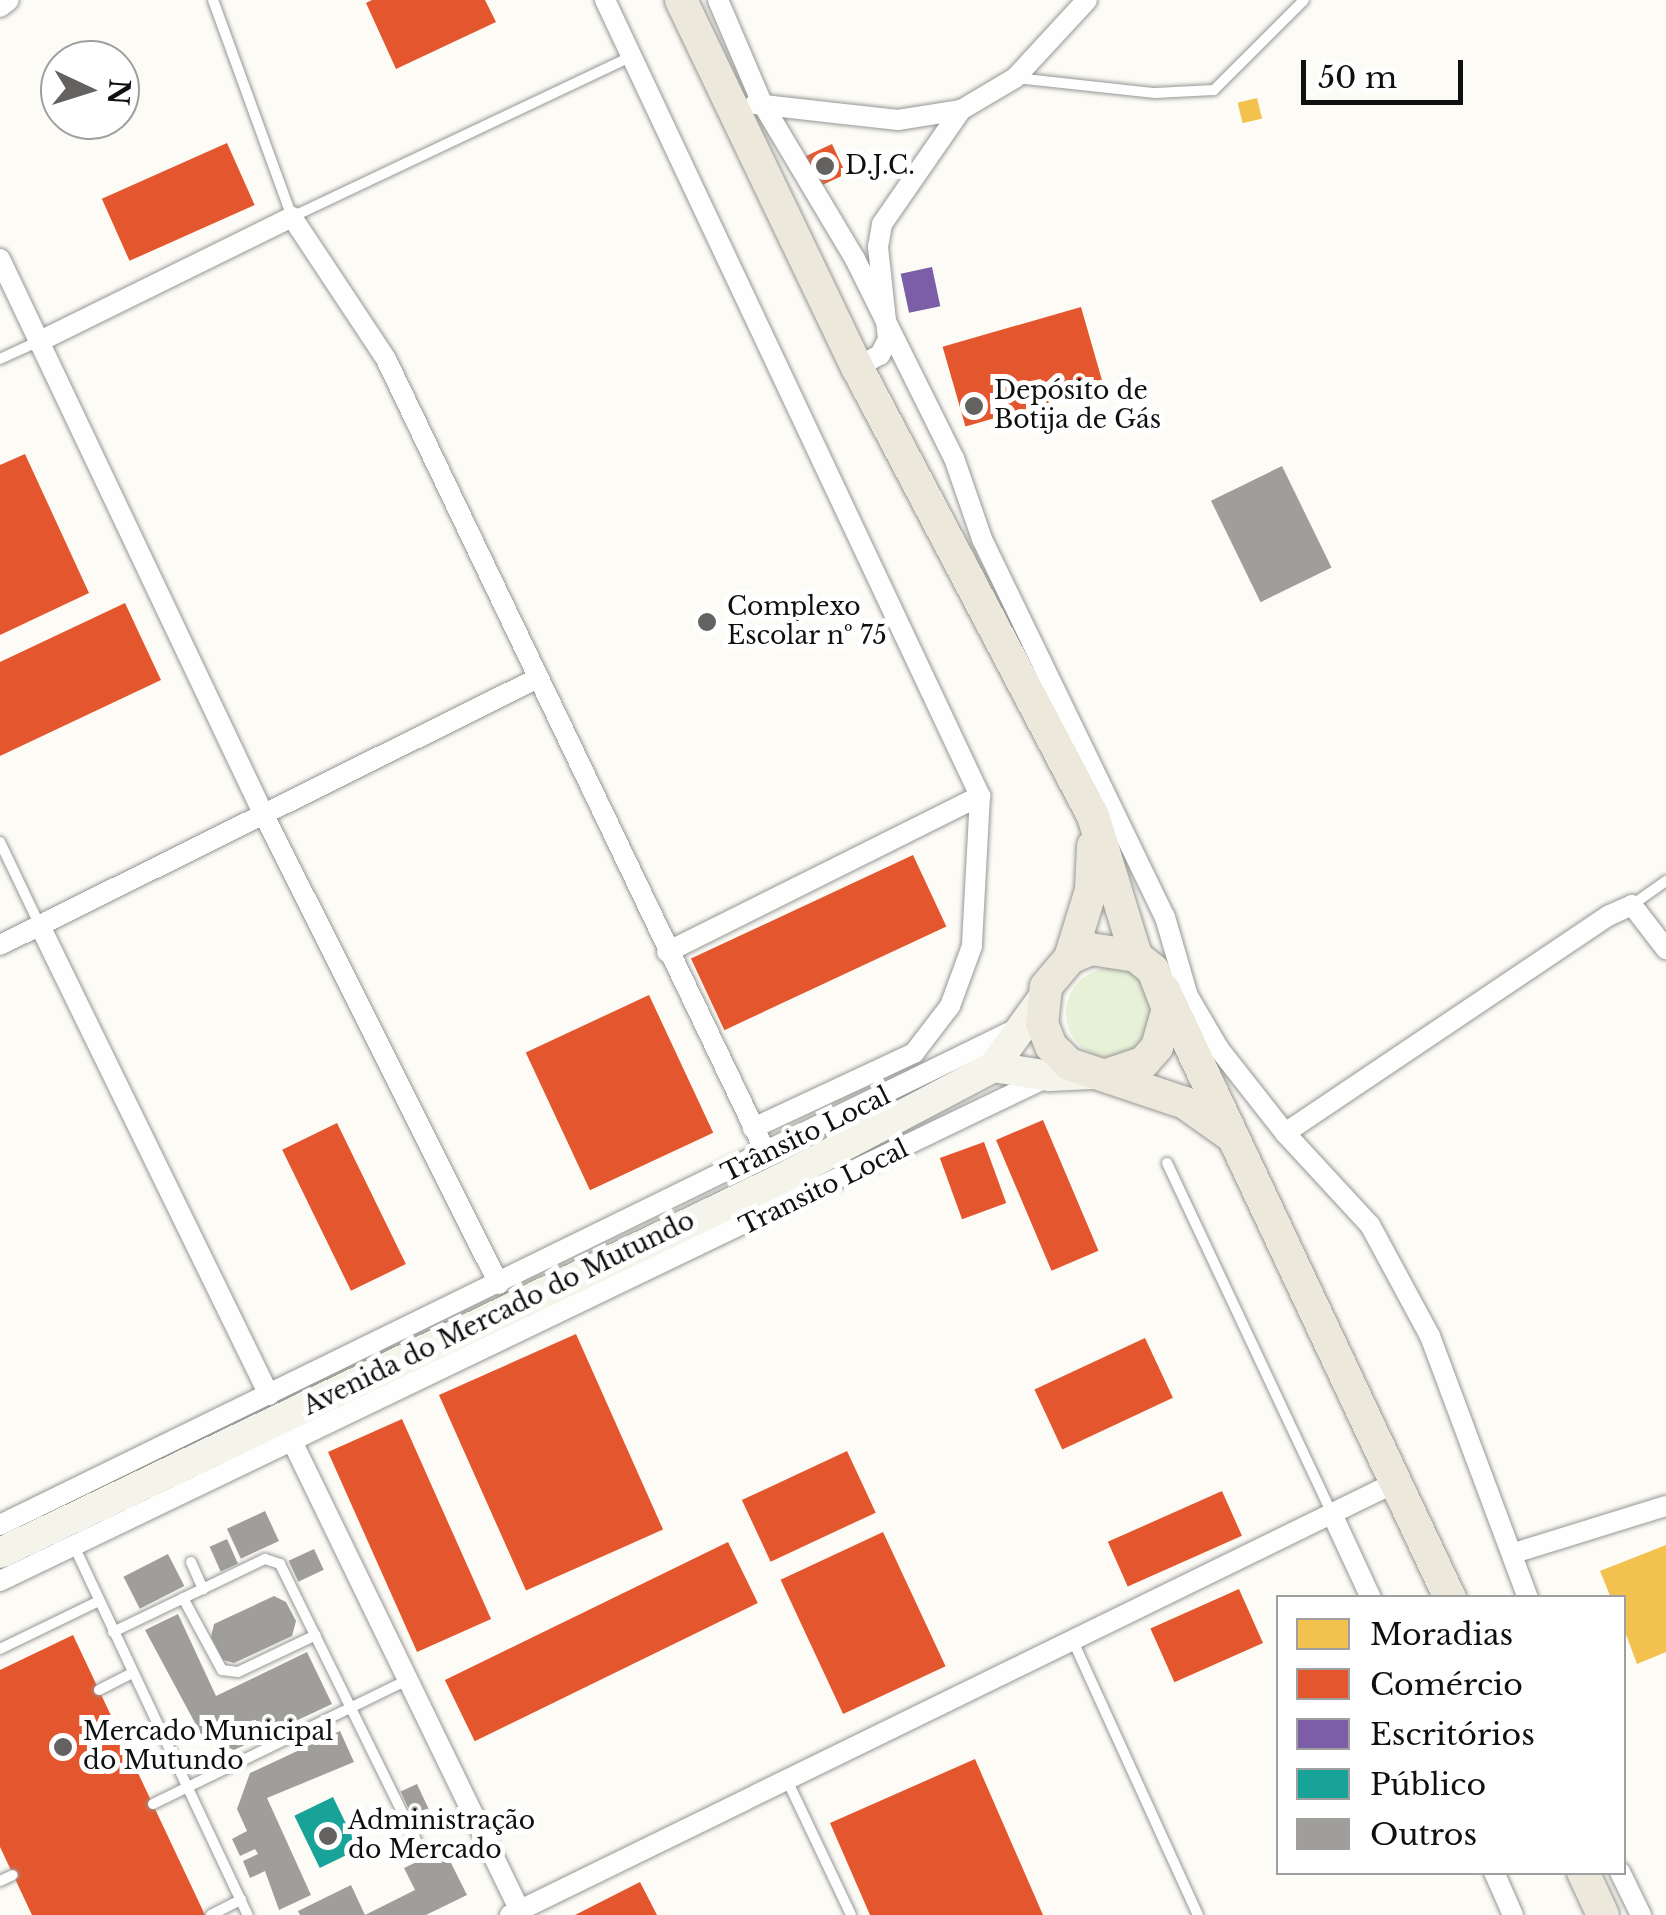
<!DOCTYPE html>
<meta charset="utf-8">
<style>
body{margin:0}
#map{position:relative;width:1666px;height:1915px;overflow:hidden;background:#fcfbf6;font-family:"Libre Baskerville",serif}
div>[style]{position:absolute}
.green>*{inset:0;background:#e7f1d7}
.round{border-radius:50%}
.homes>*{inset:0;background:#f2c14e;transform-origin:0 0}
.shops>*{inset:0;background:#e4572e;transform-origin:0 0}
.offices>*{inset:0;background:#7b5ea7;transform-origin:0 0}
.public>*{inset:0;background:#17a398;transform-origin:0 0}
.building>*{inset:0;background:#a09e9b;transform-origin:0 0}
.roads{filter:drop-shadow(0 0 2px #969694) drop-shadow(0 0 2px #969694)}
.service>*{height:10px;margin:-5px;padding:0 5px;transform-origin:5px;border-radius:5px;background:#fffefe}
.minor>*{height:20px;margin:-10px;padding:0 10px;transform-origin:10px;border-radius:10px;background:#fffefe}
.secondary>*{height:30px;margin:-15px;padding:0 15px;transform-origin:15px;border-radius:15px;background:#f5f4eb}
.primary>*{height:32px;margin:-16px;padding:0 16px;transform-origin:16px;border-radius:16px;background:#ece8dc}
.dots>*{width:28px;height:28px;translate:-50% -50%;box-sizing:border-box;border:5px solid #fff;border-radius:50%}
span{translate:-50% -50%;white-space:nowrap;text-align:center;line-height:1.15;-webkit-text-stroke:10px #fff;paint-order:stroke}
.poi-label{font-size:25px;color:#101010}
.left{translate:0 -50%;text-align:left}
.street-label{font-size:25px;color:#101010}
.legend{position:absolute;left:1276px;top:1595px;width:350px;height:280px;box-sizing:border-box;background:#fff;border:2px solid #9f9f9f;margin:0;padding:12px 18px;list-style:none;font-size:30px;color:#101010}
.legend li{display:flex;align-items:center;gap:20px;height:50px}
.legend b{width:50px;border:2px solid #9f9f9f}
.north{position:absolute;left:40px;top:40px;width:100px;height:100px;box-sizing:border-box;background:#fff;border:2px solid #9f9f9f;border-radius:50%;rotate:94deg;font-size:28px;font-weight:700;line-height:40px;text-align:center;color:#101010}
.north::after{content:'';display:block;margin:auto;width:35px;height:45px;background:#636260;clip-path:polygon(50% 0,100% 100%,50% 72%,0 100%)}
.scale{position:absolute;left:1301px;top:60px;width:162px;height:45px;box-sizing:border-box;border:5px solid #101010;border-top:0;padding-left:12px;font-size:30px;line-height:35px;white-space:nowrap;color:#101010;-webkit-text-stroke:8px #fff;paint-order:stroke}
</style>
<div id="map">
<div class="green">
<i class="round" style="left:1066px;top:968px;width:90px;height:90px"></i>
</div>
<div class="homes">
<i style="left:1257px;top:98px;width:21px;height:20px;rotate:76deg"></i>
<i style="clip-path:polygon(1666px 1545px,1666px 1652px,1637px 1664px,1624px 1629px,1624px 1598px,1611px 1598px,1600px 1571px)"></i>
</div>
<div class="shops">
<i style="clip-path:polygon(372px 0,485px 0,496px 22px,396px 69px,366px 3px)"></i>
<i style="left:227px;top:143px;width:68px;height:137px;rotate:66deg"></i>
<i style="left:832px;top:144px;width:33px;height:31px;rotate:65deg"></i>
<i style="left:1081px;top:307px;width:83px;height:144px;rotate:74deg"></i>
<i style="clip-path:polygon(25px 454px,89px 593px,0 635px,0 465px)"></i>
<i style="clip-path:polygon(125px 603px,161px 680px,0 756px,0 662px)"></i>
<i style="left:913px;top:855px;width:79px;height:245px;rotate:65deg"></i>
<i style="left:649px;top:995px;width:152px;height:136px;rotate:65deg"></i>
<i style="left:1043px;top:1120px;width:142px;height:51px;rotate:67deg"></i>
<i style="left:337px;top:1123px;width:157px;height:61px;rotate:64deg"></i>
<i style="left:984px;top:1142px;width:65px;height:47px;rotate:70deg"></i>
<i style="left:576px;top:1334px;width:214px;height:150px;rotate:66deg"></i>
<i style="left:1145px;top:1338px;width:66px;height:122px;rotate:65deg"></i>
<i style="left:402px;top:1419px;width:219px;height:81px;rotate:66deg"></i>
<i style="left:847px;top:1451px;width:68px;height:116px;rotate:65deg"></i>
<i style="left:1222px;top:1491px;width:49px;height:125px;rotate:66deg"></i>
<i style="left:883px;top:1532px;width:148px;height:113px;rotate:65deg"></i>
<i style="left:728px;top:1542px;width:68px;height:315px;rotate:64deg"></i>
<i style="left:1239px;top:1589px;width:59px;height:97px;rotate:66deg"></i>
<i style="clip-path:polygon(73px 1635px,205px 1915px,32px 1915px,0 1847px,0 1670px)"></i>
<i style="clip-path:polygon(975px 1759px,1043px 1915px,870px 1915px,830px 1823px)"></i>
<i style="clip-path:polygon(640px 1882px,657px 1915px,575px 1915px)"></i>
</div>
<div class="offices">
<i style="left:932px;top:267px;width:40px;height:32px;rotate:78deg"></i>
</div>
<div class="public">
<i style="left:333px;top:1797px;width:58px;height:43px;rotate:64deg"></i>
</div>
<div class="building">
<i style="left:1282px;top:466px;width:113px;height:79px;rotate:64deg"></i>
<i style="left:265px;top:1511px;width:33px;height:42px;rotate:65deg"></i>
<i style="left:227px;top:1539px;width:27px;height:19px;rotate:66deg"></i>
<i style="left:314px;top:1549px;width:23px;height:28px;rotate:65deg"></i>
<i style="left:168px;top:1554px;width:36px;height:50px;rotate:63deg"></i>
<i style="clip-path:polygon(274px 1596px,286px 1602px,296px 1621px,292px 1636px,234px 1663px,223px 1660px,211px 1637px,214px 1624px)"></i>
<i style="clip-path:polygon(178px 1614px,216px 1696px,307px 1652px,332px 1704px,234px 1750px,202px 1736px,145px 1630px)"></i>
<i style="clip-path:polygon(340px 1731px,354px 1762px,267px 1798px,311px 1895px,279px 1910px,265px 1871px,250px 1878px,243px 1861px,258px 1854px,255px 1849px,240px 1856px,232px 1839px,247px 1831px,237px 1809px,250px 1773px)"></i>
<i style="left:417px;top:1784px;width:29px;height:18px;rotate:65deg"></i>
<i style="clip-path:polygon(444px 1849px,467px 1895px,426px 1915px,300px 1915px,298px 1911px,351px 1885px,365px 1915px,415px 1890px,404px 1868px)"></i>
</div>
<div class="roads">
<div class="service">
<i style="left:213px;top:0;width:231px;rotate:70deg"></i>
<i style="left:292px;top:217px;width:375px;rotate:-25.3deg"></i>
<i style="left:1016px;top:78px;width:140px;rotate:6.2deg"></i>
<i style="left:1155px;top:93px;width:59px;rotate:-2.9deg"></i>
<i style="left:1214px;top:90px;width:127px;rotate:-45deg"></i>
<i style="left:0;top:359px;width:41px;rotate:-24.7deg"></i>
<i style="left:0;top:842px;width:93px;rotate:64.5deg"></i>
<i style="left:1632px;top:905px;width:42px;rotate:-35.2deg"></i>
<i style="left:1167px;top:1163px;width:388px;rotate:64.8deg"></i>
<i style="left:74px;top:1546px;width:408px;rotate:64.8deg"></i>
<i style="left:191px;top:1562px;width:30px;rotate:66deg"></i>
<i style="left:183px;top:1598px;width:82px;rotate:61.6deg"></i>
<i style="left:222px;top:1670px;width:16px;rotate:7deg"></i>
<i style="left:238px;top:1672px;width:86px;rotate:-25.4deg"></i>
<i style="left:113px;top:1632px;width:169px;rotate:-25.7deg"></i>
<i style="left:265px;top:1559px;width:16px;rotate:18deg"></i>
<i style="left:280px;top:1564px;width:322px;rotate:63.8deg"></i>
<i style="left:1073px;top:1641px;width:301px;rotate:65.5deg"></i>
<i style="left:0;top:1649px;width:110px;rotate:-25.9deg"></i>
<i style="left:99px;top:1690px;width:38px;rotate:-27deg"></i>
<i style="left:787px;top:1780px;width:149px;rotate:64.6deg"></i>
<i style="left:153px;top:1804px;width:283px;rotate:-26deg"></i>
<i style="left:0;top:1881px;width:14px;rotate:-25deg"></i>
<i style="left:211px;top:1915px;width:34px;rotate:-27deg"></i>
</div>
<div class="minor">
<i style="left:605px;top:0;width:880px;rotate:64.77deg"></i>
<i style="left:980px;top:796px;width:150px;rotate:93.1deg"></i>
<i style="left:972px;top:946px;width:64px;rotate:110.1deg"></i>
<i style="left:950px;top:1006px;width:59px;rotate:127.5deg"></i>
<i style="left:914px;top:1053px;width:178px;rotate:155deg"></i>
<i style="left:718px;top:0;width:112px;rotate:66.9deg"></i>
<i style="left:762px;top:103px;width:182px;rotate:59.2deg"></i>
<i style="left:855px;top:259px;width:222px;rotate:63.6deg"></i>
<i style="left:954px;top:458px;width:86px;rotate:70.9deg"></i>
<i style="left:982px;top:539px;width:420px;rotate:64.2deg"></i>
<i style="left:1165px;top:917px;width:82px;rotate:73.8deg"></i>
<i style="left:1188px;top:996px;width:61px;rotate:59.7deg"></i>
<i style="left:1219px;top:1049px;width:107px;rotate:51.8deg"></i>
<i style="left:1285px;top:1133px;width:125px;rotate:47.3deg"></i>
<i style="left:1370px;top:1225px;width:126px;rotate:61.6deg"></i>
<i style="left:1430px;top:1336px;width:280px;rotate:69.5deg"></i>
<i style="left:0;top:7px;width:11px;rotate:-38deg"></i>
<i style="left:755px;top:104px;width:144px;rotate:6.4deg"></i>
<i style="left:898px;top:120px;width:64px;rotate:-9deg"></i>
<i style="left:961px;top:110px;width:63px;rotate:-30.7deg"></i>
<i style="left:1015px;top:78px;width:106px;rotate:-47.3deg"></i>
<i style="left:0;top:259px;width:611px;rotate:64.61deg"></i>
<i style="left:262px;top:811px;width:529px;rotate:63.39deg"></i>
<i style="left:38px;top:342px;width:283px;rotate:-26.2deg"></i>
<i style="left:292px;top:217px;width:170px;rotate:56.5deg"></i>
<i style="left:386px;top:359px;width:882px;rotate:64.42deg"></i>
<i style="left:857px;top:367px;width:26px;rotate:-28deg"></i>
<i style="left:880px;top:355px;width:18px;rotate:-63deg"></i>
<i style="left:888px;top:339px;width:93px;rotate:-96.2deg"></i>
<i style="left:878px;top:247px;width:23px;rotate:-80deg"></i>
<i style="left:882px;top:224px;width:139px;rotate:-55.3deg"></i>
<i style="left:40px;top:926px;width:522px;rotate:63.97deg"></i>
<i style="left:0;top:945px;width:598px;rotate:-26.39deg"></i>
<i style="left:667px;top:952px;width:350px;rotate:-26.5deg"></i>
<i style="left:1285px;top:1133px;width:391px;rotate:-33.9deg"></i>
<i style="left:1610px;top:915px;width:24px;rotate:-24deg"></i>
<i style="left:1632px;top:905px;width:56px;rotate:52.3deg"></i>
<i style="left:292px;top:1441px;width:527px;rotate:64.12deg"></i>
<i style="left:1332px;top:1514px;width:93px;rotate:65.1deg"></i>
<i style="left:0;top:1525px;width:1128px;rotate:-26.02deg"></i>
<i style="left:1514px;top:1553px;width:159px;rotate:-17.2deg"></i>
<i style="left:0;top:1581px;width:1165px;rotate:-25.69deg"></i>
<i style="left:1494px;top:1872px;width:47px;rotate:66.2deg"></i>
<i style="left:1620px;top:1872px;width:48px;rotate:64deg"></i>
<i style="left:510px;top:1915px;width:984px;rotate:-26.04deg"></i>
</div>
<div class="secondary">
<i style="left:993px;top:1067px;width:58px;rotate:9deg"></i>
<i style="left:1050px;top:1076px;width:42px;rotate:-2.7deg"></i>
<i style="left:0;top:1553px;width:864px;rotate:-25.59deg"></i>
<i style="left:779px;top:1180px;width:242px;rotate:-27.8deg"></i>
<i style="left:993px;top:1067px;width:85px;rotate:-54.1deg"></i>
</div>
<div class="primary">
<i style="left:681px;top:0;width:407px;rotate:64.4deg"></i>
<i style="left:857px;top:367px;width:507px;rotate:62.27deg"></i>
<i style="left:1093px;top:816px;width:146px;rotate:72.9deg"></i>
<i style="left:1070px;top:958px;width:71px;rotate:-72.8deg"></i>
<i style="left:1091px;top:890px;width:44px;rotate:-87.4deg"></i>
<i style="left:1164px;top:990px;width:672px;rotate:64.81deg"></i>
<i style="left:1107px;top:1075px;width:39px;rotate:-19deg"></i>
<i style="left:1144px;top:1062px;width:20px;rotate:-49deg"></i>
<i style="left:1157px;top:1047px;width:40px;rotate:-74deg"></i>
<i style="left:1168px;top:1009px;width:42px;rotate:-111deg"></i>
<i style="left:1153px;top:970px;width:22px;rotate:-141deg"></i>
<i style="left:1136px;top:956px;width:46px;rotate:-171.2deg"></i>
<i style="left:1091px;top:949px;width:23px;rotate:157deg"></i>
<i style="left:1070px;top:958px;width:38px;rotate:130deg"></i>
<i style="left:1046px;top:987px;width:36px;rotate:96deg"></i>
<i style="left:1042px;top:1023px;width:25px;rotate:69deg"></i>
<i style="left:1051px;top:1046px;width:25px;rotate:45deg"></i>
<i style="left:1069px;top:1064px;width:122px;rotate:18.6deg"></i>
<i style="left:1185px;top:1103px;width:55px;rotate:35.4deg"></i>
<i style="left:1583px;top:1872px;width:47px;rotate:65.1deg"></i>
</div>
</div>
<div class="dots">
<i style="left:825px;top:166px;background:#636260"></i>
<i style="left:974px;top:406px;background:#636260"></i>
<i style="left:707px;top:622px;background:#636260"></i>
<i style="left:63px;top:1747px;background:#636260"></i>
<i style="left:328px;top:1836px;background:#636260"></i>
</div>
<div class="poi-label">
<span class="left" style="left:845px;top:166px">D.J.C.</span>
<span class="left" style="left:994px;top:406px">Depósito de<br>Botija de Gás</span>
<span class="left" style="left:727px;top:622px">Complexo<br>Escolar nº 75</span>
<span class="left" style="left:83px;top:1747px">Mercado Municipal<br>do Mutundo</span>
<span class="left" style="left:348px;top:1836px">Administração<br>do Mercado</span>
</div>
<div class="street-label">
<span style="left:806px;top:1135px;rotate:-26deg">Trânsito Local</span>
<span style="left:824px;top:1188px;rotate:-26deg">Transito Local</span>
<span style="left:499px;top:1314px;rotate:-26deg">Avenida do Mercado do Mutundo</span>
</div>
<ul class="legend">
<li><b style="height:28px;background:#f2c14e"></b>Moradias</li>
<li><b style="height:28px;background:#e4572e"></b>Comércio</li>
<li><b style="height:28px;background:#7b5ea7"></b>Escritórios</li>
<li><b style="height:28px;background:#17a398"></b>Público</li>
<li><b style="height:28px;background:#a09e9b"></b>Outros</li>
</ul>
<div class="north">N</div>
<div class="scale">50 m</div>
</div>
